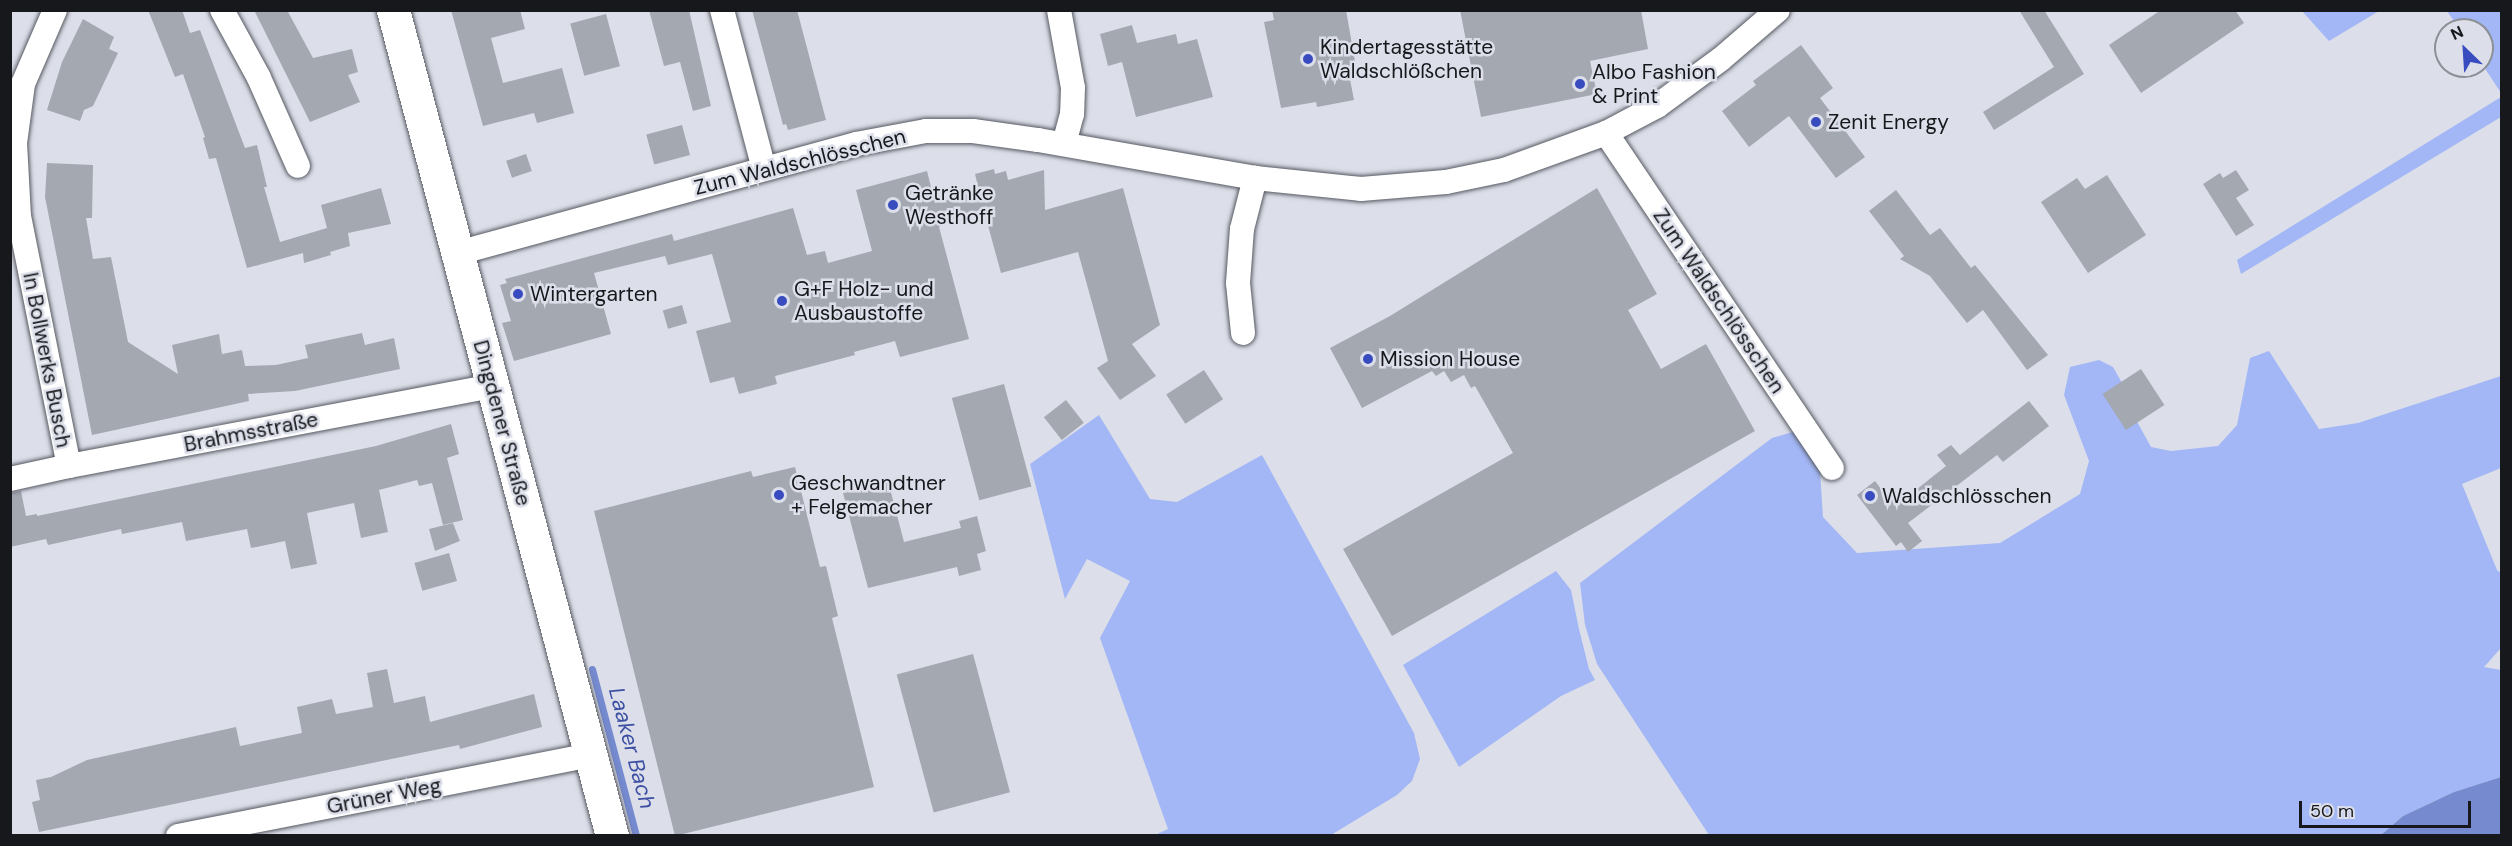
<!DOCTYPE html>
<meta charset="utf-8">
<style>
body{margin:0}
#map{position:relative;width:2512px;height:846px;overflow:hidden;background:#dcdfe9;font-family:"DM Sans",sans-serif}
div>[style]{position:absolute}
.green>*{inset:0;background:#a3b7f6}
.water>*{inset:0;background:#758acf}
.stream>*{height:7px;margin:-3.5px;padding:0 3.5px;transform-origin:3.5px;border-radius:3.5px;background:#758acf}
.building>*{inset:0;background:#a4a8b1;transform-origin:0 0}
.roads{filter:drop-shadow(0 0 2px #565961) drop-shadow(0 0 2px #565961)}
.minor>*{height:24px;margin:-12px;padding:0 12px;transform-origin:12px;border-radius:12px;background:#fff}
.secondary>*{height:33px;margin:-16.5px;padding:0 16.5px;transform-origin:16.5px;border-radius:16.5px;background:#fff}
.dots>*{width:16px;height:16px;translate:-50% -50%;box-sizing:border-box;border:3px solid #dcdfe9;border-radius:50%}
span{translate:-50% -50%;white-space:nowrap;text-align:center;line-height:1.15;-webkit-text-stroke:5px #dcdfe9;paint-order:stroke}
.poi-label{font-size:21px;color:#17181c}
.left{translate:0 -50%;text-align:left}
.street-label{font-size:21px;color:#17181c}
.water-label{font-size:22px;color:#3c4fa3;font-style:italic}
.frame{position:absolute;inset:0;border:12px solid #17181c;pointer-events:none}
.north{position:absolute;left:2434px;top:18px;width:60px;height:60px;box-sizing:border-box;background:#dcdfe9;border:2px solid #8d8f97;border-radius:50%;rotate:335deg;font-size:16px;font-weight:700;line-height:24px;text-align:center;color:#17181c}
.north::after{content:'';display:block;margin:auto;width:21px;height:27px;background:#394cbf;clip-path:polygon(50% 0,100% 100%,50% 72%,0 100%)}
.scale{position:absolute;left:2299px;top:801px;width:172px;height:27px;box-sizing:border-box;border:3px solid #17181c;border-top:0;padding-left:8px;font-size:18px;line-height:21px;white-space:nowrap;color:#17181c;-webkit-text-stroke:4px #dcdfe9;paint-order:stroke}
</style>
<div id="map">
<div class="green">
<i style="clip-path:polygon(2302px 11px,2379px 11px,2329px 41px)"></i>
<i style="clip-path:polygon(2447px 11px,2501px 11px,2501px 93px,2482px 64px,2482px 30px,2460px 30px)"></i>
<i style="clip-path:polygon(2501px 97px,2501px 117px,2241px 274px,2237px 260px)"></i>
<i style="clip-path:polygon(2269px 351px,2319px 429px,2358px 423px,2501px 376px,2501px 468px,2462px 484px,2497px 570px,2501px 573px,2501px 648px,2484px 667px,2501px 670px,2501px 777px,2454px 792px,2403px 816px,2381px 835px,1709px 835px,1597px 664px,1585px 625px,1580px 583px,1772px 438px,1817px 425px,1823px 517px,1857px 553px,2000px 543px,2080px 494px,2089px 461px,2064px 395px,2070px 367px,2099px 360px,2113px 367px,2121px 381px,2128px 405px,2151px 447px,2171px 451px,2218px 446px,2237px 425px,2250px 358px)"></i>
<i style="clip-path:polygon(1099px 415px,1150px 499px,1177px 502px,1262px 455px,1414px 733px,1420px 759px,1412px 781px,1397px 795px,1331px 835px,1155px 835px,1168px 829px,1100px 638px,1130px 581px,1087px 559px,1065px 599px,1030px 464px)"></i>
<i style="clip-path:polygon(1556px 571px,1571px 590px,1579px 629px,1589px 669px,1595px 680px,1561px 696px,1459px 767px,1403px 665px)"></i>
</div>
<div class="water">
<i style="clip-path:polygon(2501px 777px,2501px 835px,2381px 835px,2403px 816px,2454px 792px)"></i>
</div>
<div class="stream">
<i style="left:592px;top:669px;width:173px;rotate:75.2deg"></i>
</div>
<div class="building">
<i style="clip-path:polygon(148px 10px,182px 10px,190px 33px,200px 30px,245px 148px,257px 145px,267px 187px,264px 187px,280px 242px,327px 228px,321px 205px,381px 188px,391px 224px,348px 233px,350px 246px,330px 252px,331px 255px,304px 263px,303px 253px,247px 268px,216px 158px,209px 159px,203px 138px,205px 137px,183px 74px,175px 77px)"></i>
<i style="clip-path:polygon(254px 10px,287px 10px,313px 58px,352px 49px,358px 72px,348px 75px,360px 102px,310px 122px)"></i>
<i style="clip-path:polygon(451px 10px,520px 10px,525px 29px,491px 38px,503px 83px,562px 68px,574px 113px,537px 123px,534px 113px,483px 126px)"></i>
<i style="clip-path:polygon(649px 10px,689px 10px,711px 106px,693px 111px,680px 62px,664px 66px)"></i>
<i style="clip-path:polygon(752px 10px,797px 10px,826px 120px,788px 130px,786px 124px,783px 125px)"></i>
<i style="clip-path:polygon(1272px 10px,1346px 10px,1357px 73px,1349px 74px,1354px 100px,1317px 107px,1316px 102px,1281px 108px,1264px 22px,1274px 20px)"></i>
<i style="clip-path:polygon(1460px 10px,1641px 10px,1648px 49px,1590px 61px,1597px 94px,1481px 117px)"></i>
<i style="clip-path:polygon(2019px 10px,2044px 10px,2084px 74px,1994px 130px,1983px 112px,2054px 67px)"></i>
<i style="clip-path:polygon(2161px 10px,2235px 10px,2244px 23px,2141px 93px,2109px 45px)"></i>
<i style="left:606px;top:14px;width:54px;height:37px;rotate:75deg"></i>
<i style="clip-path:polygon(83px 19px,114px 37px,109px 49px,118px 53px,93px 106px,84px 110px,80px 121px,47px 110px,62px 62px)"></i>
<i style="clip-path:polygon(1132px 25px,1137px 43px,1176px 34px,1178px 44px,1197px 39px,1213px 97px,1136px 117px,1122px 62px,1108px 66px,1100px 34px)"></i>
<i style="clip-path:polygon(1801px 45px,1833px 88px,1820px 98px,1865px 157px,1836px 178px,1789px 116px,1749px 147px,1722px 111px,1756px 85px,1753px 81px)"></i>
<i style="left:682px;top:125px;width:31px;height:37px;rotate:75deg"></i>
<i style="left:526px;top:154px;width:18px;height:21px;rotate:71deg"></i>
<i style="clip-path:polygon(47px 163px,93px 165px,92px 218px,86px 218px,93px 259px,111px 257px,128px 342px,178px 374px,172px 345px,219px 334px,222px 354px,242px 350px,245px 366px,276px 365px,308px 358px,305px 345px,362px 333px,365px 345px,394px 338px,400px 369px,295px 391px,248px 394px,249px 401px,92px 435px,45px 197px)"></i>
<i style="clip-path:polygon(994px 169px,995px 174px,1006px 171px,1008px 180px,1044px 170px,1045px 210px,1123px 188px,1160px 325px,1132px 344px,1156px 376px,1120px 400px,1097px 368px,1108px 361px,1078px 252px,1001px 273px,984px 211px,940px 222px,941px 226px,939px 227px,969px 339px,900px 357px,895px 341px,854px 352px,855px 355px,775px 376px,777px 384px,739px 394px,734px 377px,710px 383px,696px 331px,731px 322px,712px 254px,668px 265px,665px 256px,594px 273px,611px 334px,514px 361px,502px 323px,511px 321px,500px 285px,507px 283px,505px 279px,672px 234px,674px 241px,793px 208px,807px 255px,825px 251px,828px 263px,872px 251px,856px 190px,927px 171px,935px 203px,979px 191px,975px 174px)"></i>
<i style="clip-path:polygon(2236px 170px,2249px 190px,2236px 198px,2254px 225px,2236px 236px,2203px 184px,2220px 173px,2223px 178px)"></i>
<i style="clip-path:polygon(2107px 175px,2146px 235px,2088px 273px,2041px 202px,2077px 178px,2085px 189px)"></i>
<i style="clip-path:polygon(1597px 188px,1657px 294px,1628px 310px,1661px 369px,1706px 344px,1755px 431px,1392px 636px,1343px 549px,1513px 453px,1475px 386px,1471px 388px,1464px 375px,1451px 382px,1444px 371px,1436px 376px,1432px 371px,1362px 408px,1330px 348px,1390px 316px)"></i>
<i style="clip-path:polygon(1896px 190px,1930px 235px,1940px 228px,1971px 268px,1975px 265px,2048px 355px,2027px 370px,1983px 310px,1967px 323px,1930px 276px,1900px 259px,1904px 256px,1869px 211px)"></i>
<i style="left:682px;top:305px;width:19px;height:20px;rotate:74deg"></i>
<i style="left:2141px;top:369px;width:43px;height:46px;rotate:57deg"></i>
<i style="left:1204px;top:370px;width:35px;height:45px;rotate:57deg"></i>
<i style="left:1004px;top:384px;width:106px;height:54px;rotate:75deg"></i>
<i style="left:1066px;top:400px;width:29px;height:28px;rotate:52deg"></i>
<i style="clip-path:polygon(2029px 401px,2049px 426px,2003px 462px,1997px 455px,1908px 523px,1922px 541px,1908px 552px,1901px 542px,1896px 546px,1857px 495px,1875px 481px,1885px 494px,1892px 489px,1902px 501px,1946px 466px,1937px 455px,1951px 445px,1960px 455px)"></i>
<i style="clip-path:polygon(451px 424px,459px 454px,447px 458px,463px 520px,443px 525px,432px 483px,419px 486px,417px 480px,379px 490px,388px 532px,361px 538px,354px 503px,307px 513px,317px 564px,291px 569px,285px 541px,251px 548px,247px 529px,186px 541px,182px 522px,122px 534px,121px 529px,48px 545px,46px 539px,10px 547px,10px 493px,21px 491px,26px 516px,37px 514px,37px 516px,376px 446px)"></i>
<i style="clip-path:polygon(795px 467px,820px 567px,826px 566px,838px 616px,832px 618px,874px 787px,675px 836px,594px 511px,751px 471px,753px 477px)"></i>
<i style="clip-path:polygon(888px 481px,904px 542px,961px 528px,959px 521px,977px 516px,986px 551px,977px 554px,981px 570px,959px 576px,957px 567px,868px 588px,843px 493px)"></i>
<i style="clip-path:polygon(453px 523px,460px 541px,435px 551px,429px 529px)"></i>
<i style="left:449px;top:553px;width:29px;height:36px;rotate:74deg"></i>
<i style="left:973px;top:654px;width:143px;height:79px;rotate:75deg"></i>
<i style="clip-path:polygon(387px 669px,394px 703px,425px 696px,430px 722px,534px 694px,542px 727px,460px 749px,459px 745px,39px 832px,32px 802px,40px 800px,36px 780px,51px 777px,87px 760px,236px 727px,240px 746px,302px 733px,297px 707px,332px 699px,336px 714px,373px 707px,367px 673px)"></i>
</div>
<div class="roads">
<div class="minor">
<i style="left:55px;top:10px;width:81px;rotate:113.4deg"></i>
<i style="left:23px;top:84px;width:60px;rotate:97.7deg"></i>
<i style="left:15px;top:143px;width:73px;rotate:86.9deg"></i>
<i style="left:19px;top:216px;width:255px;rotate:78.7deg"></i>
<i style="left:222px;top:10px;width:77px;rotate:61.4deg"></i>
<i style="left:259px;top:78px;width:96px;rotate:66.1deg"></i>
<i style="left:722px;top:10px;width:164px;rotate:75.2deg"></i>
<i style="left:1059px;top:10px;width:79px;rotate:79.8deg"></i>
<i style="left:1073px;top:88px;width:26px;rotate:92deg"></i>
<i style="left:1072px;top:114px;width:31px;rotate:105deg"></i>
<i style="left:1606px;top:133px;width:404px;rotate:56deg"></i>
<i style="left:458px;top:253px;width:413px;rotate:-15.3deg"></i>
<i style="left:856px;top:144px;width:71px;rotate:-10.5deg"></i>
<i style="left:926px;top:131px;width:47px"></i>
<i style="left:973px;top:131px;width:66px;rotate:7.9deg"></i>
<i style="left:1038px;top:140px;width:220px;rotate:9.9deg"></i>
<i style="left:1255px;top:178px;width:107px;rotate:5.9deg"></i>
<i style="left:1361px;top:189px;width:85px;rotate:-4.7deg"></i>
<i style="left:1446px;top:182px;width:59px;rotate:-11.7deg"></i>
<i style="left:1504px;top:170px;width:109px;rotate:-19.9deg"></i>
<i style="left:1606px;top:133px;width:58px;rotate:-27.9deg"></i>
<i style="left:1657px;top:106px;width:79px;rotate:-36.3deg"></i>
<i style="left:1721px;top:59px;width:75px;rotate:-40.7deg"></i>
<i style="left:1243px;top:333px;width:50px;rotate:-95.7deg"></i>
<i style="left:1238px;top:283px;width:54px;rotate:-85.8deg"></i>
<i style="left:1242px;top:229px;width:53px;rotate:-75.7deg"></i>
<i style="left:10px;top:479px;width:60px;rotate:-12.4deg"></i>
<i style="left:69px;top:466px;width:431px;rotate:-10.7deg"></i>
<i style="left:178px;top:836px;width:421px;rotate:-11.1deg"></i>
</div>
<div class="secondary">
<i style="left:393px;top:10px;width:855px;rotate:75.15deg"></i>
</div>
</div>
<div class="dots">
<i style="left:1308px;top:59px;background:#394cbf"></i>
<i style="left:1580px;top:84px;background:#394cbf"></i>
<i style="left:1816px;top:122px;background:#394cbf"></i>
<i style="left:893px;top:205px;background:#394cbf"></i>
<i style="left:518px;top:294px;background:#394cbf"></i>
<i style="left:782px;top:301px;background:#394cbf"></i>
<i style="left:1368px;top:359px;background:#394cbf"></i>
<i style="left:779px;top:495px;background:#394cbf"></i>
<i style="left:1870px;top:496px;background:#394cbf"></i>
</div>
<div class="poi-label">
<span class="left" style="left:1320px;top:59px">Kindertagesstätte<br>Waldschlößchen</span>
<span class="left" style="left:1592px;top:84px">Albo Fashion<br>&amp; Print</span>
<span class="left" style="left:1828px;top:122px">Zenit Energy</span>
<span class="left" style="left:905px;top:205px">Getränke<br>Westhoff</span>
<span class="left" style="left:794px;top:301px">G+F Holz- und<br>Ausbaustoffe</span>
<span class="left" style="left:530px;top:294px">Wintergarten</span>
<span class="left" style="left:1380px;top:359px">Mission House</span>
<span class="left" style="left:791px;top:495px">Geschwandtner<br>+ Felgemacher</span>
<span class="left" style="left:1882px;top:496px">Waldschlösschen</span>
</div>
<div class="street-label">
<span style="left:800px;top:162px;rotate:-14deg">Zum Waldschlösschen</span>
<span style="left:1719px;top:301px;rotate:56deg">Zum Waldschlösschen</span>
<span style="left:47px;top:360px;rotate:79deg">In Bollwerks Busch</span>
<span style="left:502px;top:423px;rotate:75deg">Dingdener Straße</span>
<span style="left:251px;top:432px;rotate:-11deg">Brahmsstraße</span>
<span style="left:384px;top:796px;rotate:-11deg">Grüner Weg</span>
</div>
<div class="water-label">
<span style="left:632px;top:748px;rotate:75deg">Laaker Bach</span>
</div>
<div class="frame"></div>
<div class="north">N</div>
<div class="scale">50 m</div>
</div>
